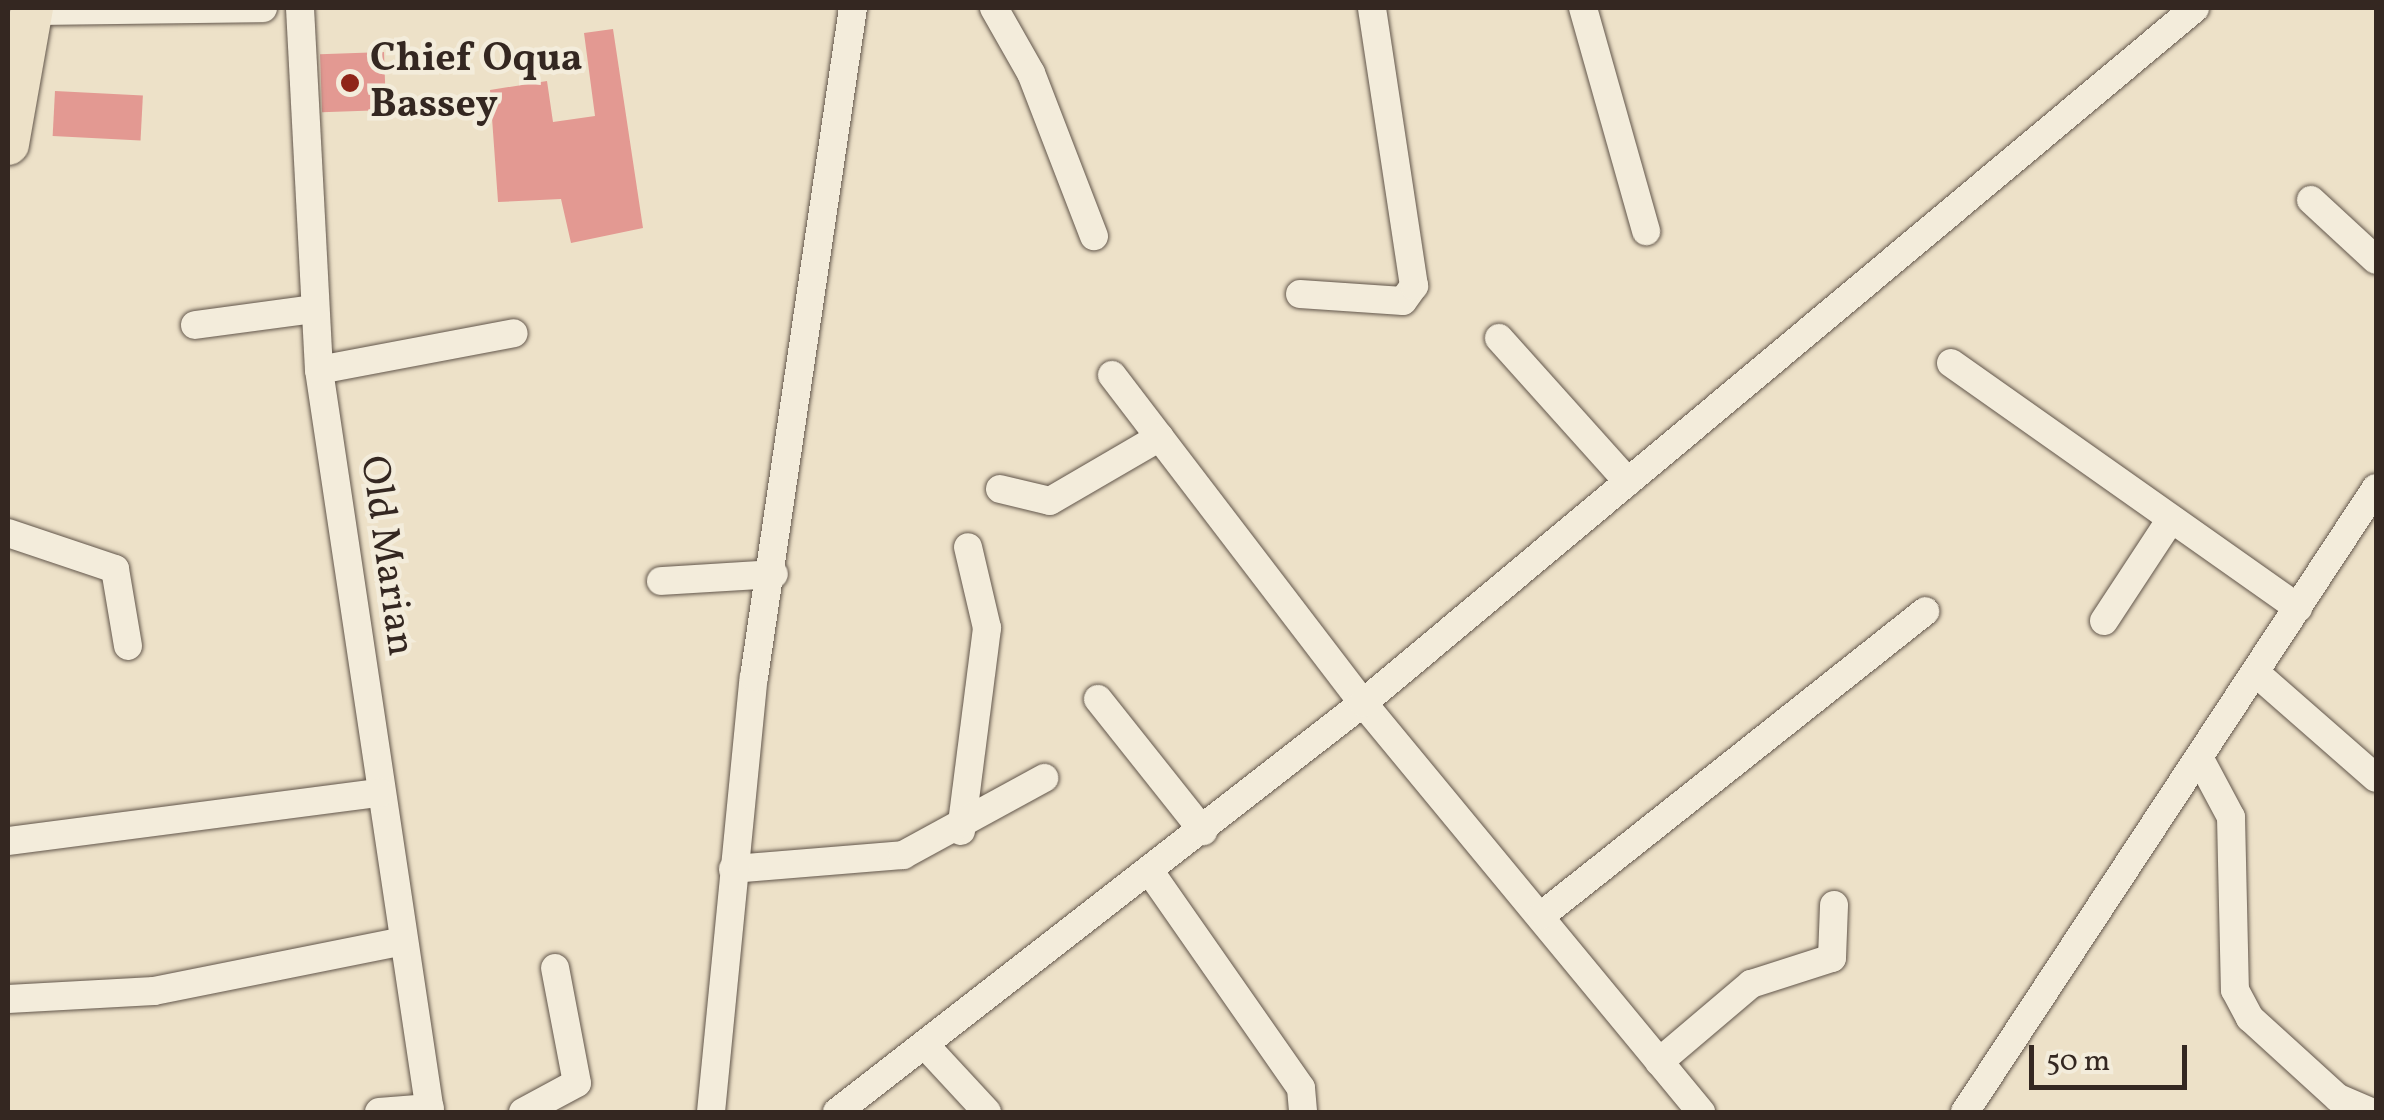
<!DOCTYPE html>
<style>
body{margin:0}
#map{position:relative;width:2384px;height:1120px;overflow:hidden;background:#ede1c8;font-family:Vollkorn,serif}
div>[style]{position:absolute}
.building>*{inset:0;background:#e39992;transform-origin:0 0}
.roads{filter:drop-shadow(0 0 2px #62564b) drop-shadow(0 0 2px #62564b)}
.minor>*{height:28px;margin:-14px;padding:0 14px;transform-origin:14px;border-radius:14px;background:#f3ecdb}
.highway>*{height:42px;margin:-21px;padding:0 21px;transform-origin:21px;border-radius:21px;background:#ede1c8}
.dots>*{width:28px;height:28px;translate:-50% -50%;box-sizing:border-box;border:5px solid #f3ecdb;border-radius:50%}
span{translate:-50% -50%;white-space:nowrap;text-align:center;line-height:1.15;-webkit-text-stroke:9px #f3ecdb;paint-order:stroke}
.poi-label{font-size:40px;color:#342721;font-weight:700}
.left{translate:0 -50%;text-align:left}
.street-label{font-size:40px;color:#342721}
.frame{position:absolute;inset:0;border:10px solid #342721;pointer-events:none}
.scale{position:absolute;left:2029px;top:1045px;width:158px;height:45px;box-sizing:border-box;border:5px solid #342721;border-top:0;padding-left:12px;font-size:30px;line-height:35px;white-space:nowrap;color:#342721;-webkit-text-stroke:8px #f3ecdb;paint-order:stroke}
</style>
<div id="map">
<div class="building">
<i style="clip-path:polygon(613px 29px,643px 228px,571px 243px,561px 199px,498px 202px,490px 90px,547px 81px,553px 122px,595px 116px,584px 33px)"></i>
<i style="left:384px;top:52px;width:58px;height:64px;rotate:88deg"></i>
<i style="left:55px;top:91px;width:88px;height:45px;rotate:3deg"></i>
</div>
<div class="roads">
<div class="minor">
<i style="left:300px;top:8px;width:362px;rotate:87deg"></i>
<i style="left:319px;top:370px;width:750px;rotate:81.49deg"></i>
<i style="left:994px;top:8px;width:75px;rotate:60.4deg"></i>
<i style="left:1031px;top:73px;width:175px;rotate:68.9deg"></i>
<i style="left:1583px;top:8px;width:232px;rotate:74.2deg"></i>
<i style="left:32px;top:11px;width:231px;rotate:-0.7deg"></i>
<i style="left:2311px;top:200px;width:88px;rotate:42.7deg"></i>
<i style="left:1300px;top:294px;width:103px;rotate:3.9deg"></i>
<i style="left:1403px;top:301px;width:19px;rotate:-54deg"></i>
<i style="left:1414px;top:286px;width:281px;rotate:-98.6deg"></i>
<i style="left:195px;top:325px;width:119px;rotate:-7.7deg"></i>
<i style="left:1499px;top:338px;width:193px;rotate:48.1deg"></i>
<i style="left:1951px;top:363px;width:425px;rotate:35.2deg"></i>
<i style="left:319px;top:370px;width:198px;rotate:-10.7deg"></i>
<i style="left:1112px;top:375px;width:413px;rotate:52.6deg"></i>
<i style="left:1363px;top:703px;width:531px;rotate:50.43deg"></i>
<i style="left:1000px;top:489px;width:51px;rotate:13.5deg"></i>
<i style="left:1050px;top:501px;width:127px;rotate:-30.2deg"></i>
<i style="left:8px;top:533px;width:113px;rotate:18.6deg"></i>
<i style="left:115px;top:569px;width:78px;rotate:80.4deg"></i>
<i style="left:661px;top:581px;width:113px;rotate:-3.5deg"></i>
<i style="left:2104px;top:621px;width:122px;rotate:-56.7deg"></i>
<i style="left:2256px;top:673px;width:159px;rotate:41.2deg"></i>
<i style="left:1098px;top:699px;width:169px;rotate:51.5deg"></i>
<i style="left:2200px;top:759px;width:66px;rotate:61.9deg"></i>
<i style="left:2231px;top:817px;width:173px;rotate:88.7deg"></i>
<i style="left:2235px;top:990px;width:32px;rotate:62deg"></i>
<i style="left:2250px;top:1018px;width:119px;rotate:42.3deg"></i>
<i style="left:2338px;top:1098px;width:36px;rotate:23deg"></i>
<i style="left:961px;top:831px;width:205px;rotate:-82.7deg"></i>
<i style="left:987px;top:628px;width:83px;rotate:-103.2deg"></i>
<i style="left:8px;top:841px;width:375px;rotate:-7.4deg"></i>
<i style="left:733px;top:869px;width:171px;rotate:-4.7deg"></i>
<i style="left:903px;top:855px;width:161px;rotate:-28.6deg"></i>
<i style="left:1151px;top:873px;width:262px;rotate:55.1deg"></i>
<i style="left:1301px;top:1088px;width:24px;rotate:85deg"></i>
<i style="left:1542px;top:915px;width:489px;rotate:-38.4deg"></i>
<i style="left:8px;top:999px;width:146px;rotate:-3.1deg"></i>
<i style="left:154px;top:991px;width:251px;rotate:-11.3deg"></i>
<i style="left:925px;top:1045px;width:91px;rotate:47.2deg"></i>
<i style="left:1659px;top:1062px;width:121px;rotate:-40.3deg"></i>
<i style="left:1751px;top:984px;width:85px;rotate:-17.8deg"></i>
<i style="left:1832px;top:958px;width:53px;rotate:-87.8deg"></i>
<i style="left:379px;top:1112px;width:51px;rotate:-4.5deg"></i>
<i style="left:523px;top:1112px;width:61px;rotate:-28.2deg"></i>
<i style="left:577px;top:1083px;width:117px;rotate:-100.8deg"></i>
<i style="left:711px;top:1112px;width:437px;rotate:-84.4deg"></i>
<i style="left:754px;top:677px;width:676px;rotate:-81.58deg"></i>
<i style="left:837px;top:1112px;width:666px;rotate:-37.87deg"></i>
<i style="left:1363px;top:703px;width:1084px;rotate:-39.87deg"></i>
<i style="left:1965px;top:1112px;width:747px;rotate:-56.63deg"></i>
</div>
<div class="highway">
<i style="left:8px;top:144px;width:138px;rotate:-80deg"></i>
</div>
</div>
<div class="dots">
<i style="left:350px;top:83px;background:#8f2418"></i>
</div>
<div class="poi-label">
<span class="left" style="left:370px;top:83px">Chief Oqua<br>Bassey</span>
</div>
<div class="street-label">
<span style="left:386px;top:556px;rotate:82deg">Old Marian</span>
</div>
<div class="frame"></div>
<div class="scale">50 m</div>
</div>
